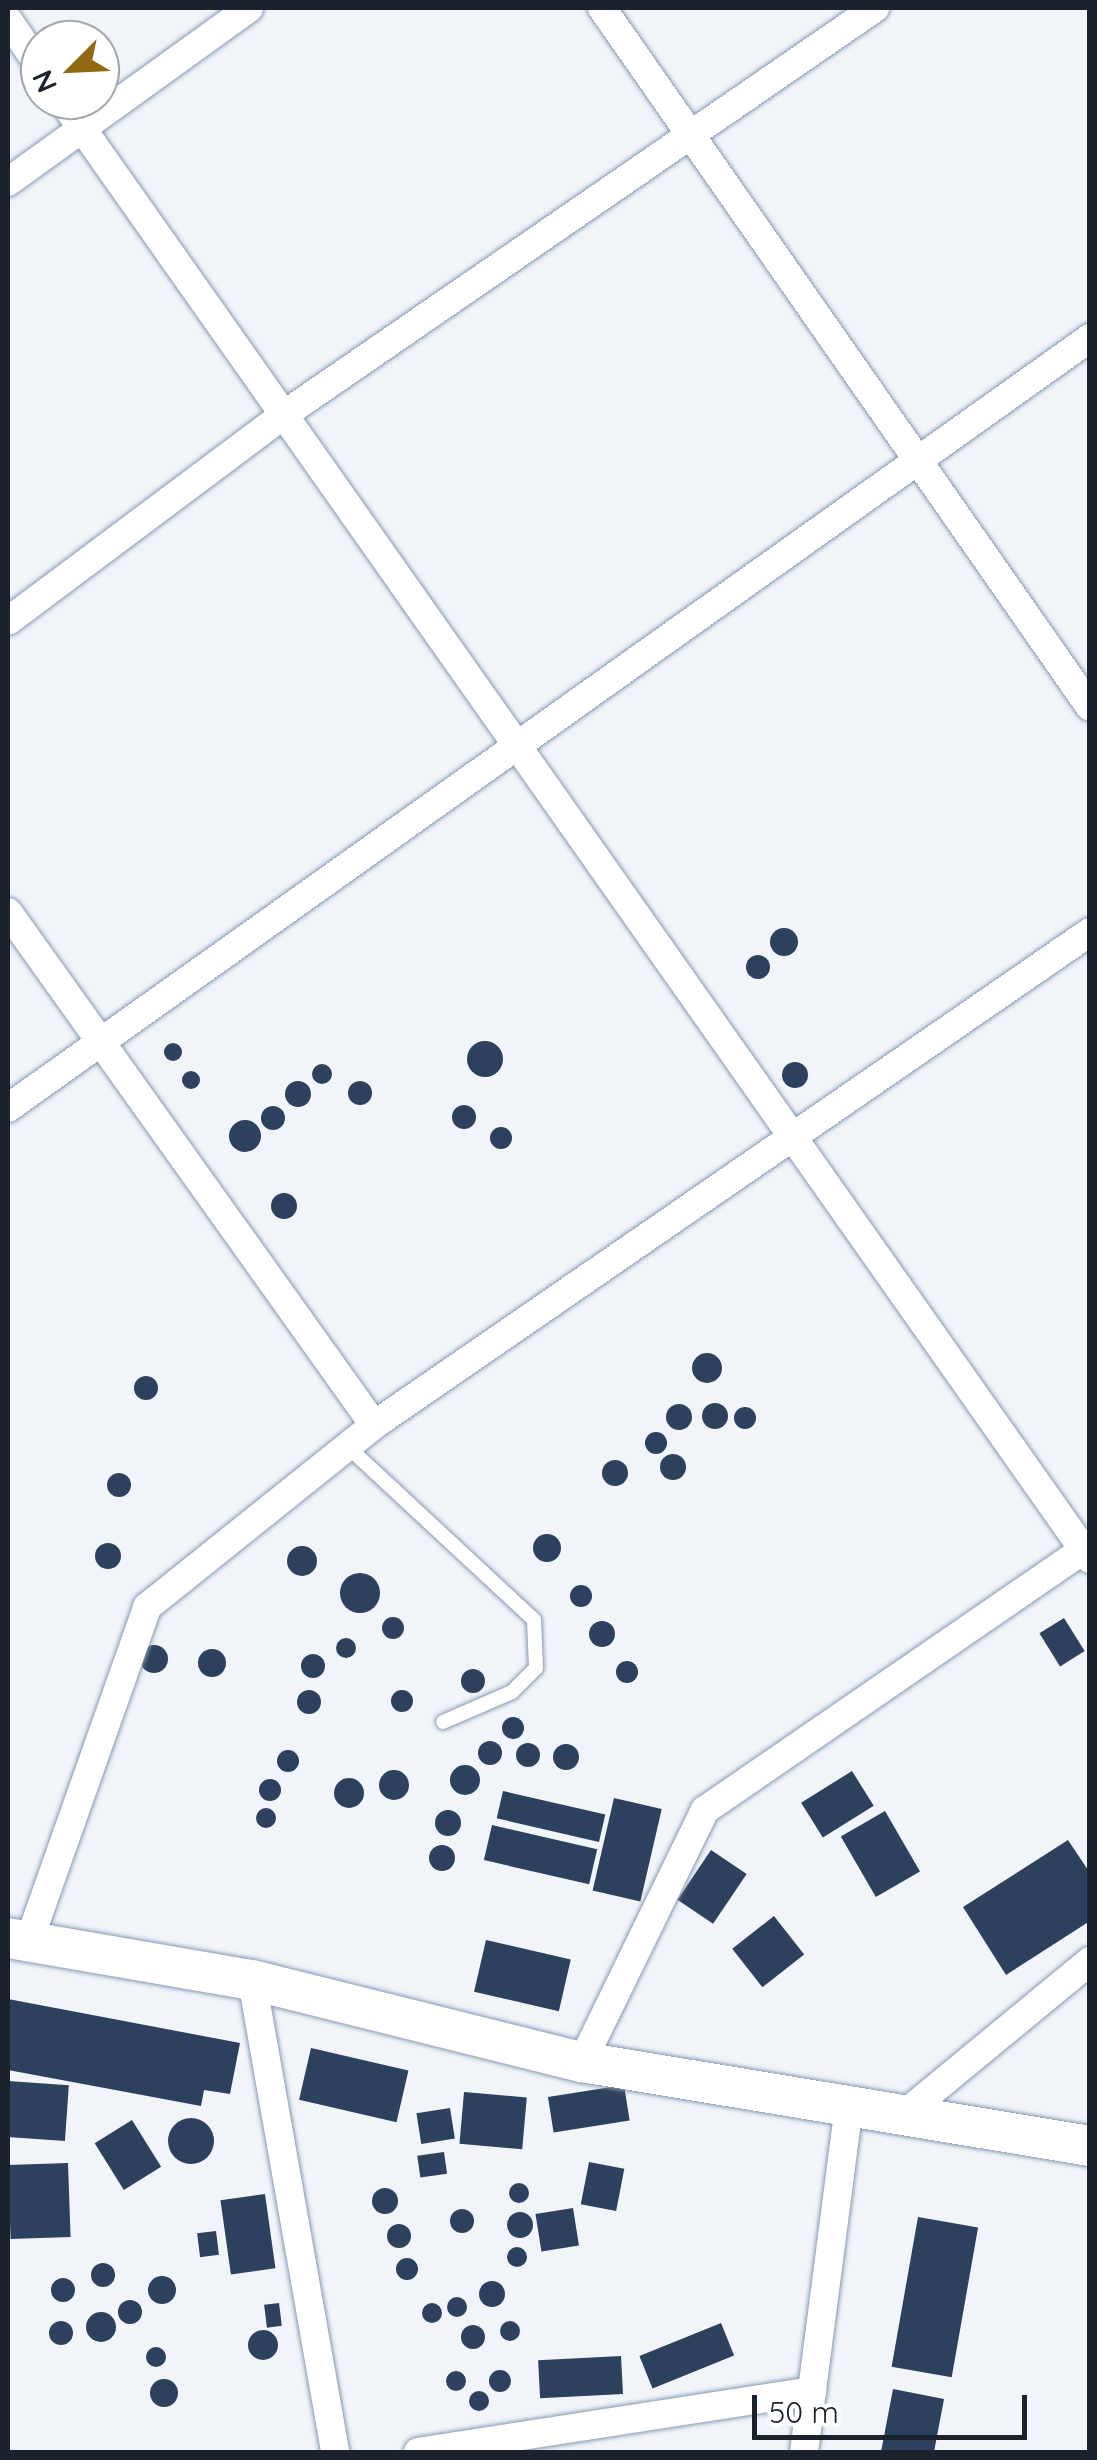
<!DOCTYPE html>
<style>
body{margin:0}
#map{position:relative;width:1097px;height:2460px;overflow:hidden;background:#f1f5fa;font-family:Quicksand,sans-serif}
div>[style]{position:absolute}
.building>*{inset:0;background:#2d405d;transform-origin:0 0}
.round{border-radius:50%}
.roads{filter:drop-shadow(0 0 2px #8798b2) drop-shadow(0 0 2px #8798b2)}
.lane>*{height:14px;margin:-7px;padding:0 7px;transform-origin:7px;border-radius:7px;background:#fff}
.street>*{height:28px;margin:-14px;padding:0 14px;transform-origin:14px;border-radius:14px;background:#fff}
.secondary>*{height:40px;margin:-20px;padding:0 20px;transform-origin:20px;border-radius:20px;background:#fff}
span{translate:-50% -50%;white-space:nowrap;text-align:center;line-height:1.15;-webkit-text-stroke:10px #fff;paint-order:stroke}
.frame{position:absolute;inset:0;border:10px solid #1b222c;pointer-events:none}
.north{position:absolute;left:20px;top:20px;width:100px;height:100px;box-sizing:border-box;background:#fff;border:2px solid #a4a7ab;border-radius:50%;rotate:246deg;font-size:28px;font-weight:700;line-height:40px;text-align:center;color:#1b222c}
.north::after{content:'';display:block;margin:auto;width:35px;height:45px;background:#936812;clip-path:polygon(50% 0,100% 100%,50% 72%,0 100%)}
.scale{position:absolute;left:752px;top:2395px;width:275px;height:45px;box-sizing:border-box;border:5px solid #1b222c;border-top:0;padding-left:12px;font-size:30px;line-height:35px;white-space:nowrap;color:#1b222c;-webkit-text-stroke:8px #fff;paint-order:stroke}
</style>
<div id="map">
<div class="building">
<i class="round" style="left:770px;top:928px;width:28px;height:28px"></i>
<i class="round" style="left:746px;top:955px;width:24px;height:24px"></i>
<i class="round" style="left:467px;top:1041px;width:36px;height:36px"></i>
<i class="round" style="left:164px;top:1043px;width:18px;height:18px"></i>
<i class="round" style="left:782px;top:1062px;width:26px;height:26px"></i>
<i class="round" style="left:312px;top:1064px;width:20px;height:20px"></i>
<i class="round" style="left:182px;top:1071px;width:18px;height:18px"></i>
<i class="round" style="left:285px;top:1081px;width:26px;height:26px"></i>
<i class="round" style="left:348px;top:1081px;width:24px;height:24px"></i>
<i class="round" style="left:452px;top:1105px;width:24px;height:24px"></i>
<i class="round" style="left:261px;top:1106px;width:24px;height:24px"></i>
<i class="round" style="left:229px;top:1120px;width:32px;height:32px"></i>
<i class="round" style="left:490px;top:1127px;width:22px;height:22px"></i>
<i class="round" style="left:271px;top:1193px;width:26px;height:26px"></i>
<i class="round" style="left:692px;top:1353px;width:30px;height:30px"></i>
<i class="round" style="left:134px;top:1376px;width:24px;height:24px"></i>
<i class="round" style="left:702px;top:1403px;width:26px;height:26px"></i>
<i class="round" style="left:666px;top:1404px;width:26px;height:26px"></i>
<i class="round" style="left:734px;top:1407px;width:22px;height:22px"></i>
<i class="round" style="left:645px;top:1432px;width:22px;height:22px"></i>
<i class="round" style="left:660px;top:1454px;width:26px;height:26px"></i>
<i class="round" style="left:602px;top:1460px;width:26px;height:26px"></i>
<i class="round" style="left:107px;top:1473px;width:24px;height:24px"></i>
<i class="round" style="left:533px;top:1534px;width:28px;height:28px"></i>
<i class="round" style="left:95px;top:1543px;width:26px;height:26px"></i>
<i class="round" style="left:287px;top:1546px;width:30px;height:30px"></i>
<i class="round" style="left:340px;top:1573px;width:40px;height:40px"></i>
<i class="round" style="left:570px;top:1585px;width:22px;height:22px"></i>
<i class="round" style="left:382px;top:1617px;width:22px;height:22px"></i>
<i style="left:1064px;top:1618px;width:39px;height:29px;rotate:58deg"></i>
<i class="round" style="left:589px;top:1621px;width:26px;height:26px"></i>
<i class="round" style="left:336px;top:1638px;width:20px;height:20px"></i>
<i class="round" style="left:140px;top:1645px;width:28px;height:28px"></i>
<i class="round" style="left:198px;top:1649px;width:28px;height:28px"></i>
<i class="round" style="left:301px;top:1654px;width:24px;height:24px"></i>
<i class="round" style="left:616px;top:1661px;width:22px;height:22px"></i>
<i class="round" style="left:461px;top:1669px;width:24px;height:24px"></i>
<i class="round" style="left:297px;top:1690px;width:24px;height:24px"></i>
<i class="round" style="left:391px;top:1690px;width:22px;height:22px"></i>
<i class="round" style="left:502px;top:1717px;width:22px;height:22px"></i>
<i class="round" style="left:478px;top:1741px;width:24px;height:24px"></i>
<i class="round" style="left:516px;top:1743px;width:24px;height:24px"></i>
<i class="round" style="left:553px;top:1744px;width:26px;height:26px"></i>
<i class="round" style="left:277px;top:1750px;width:22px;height:22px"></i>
<i class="round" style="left:450px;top:1765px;width:30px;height:30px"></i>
<i class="round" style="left:379px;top:1770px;width:30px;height:30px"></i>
<i style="left:852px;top:1771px;width:41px;height:60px;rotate:58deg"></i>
<i class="round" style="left:334px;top:1778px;width:30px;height:30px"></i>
<i class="round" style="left:259px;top:1779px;width:22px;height:22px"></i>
<i style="left:503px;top:1791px;width:105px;height:28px;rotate:13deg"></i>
<i style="left:614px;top:1798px;width:49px;height:95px;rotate:13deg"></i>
<i class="round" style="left:256px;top:1808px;width:20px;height:20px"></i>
<i class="round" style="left:435px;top:1810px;width:26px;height:26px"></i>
<i style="left:885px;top:1811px;width:70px;height:51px;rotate:60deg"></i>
<i style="left:492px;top:1825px;width:108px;height:36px;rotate:13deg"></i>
<i style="clip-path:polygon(1068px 1840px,1090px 1873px,1090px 1921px,1006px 1975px,963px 1907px)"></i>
<i class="round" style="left:429px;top:1845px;width:26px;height:26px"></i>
<i style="left:711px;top:1850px;width:43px;height:60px;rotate:34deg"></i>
<i style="left:774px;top:1916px;width:49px;height:53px;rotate:52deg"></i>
<i style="left:486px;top:1940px;width:87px;height:53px;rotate:13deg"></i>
<i style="clip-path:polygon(8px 1999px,240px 2043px,230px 2094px,204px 2090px,201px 2106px,8px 2070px)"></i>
<i style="left:311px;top:2048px;width:100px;height:53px;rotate:13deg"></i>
<i style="left:8px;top:2081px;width:61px;height:56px;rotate:4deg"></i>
<i style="left:624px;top:2085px;width:36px;height:77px;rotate:81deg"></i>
<i style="left:464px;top:2092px;width:63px;height:52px;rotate:5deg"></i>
<i style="left:450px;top:2108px;width:31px;height:34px;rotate:81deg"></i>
<i class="round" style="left:168px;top:2118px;width:46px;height:46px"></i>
<i style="left:132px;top:2120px;width:55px;height:44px;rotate:58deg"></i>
<i style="left:444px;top:2152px;width:22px;height:27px;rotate:82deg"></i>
<i style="left:589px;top:2162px;width:36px;height:43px;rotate:11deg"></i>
<i style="left:68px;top:2163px;width:74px;height:60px;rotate:88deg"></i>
<i class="round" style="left:509px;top:2183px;width:20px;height:20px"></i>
<i class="round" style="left:372px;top:2188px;width:26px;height:26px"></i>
<i style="left:265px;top:2194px;width:75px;height:45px;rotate:82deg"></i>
<i style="left:573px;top:2208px;width:38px;height:38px;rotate:81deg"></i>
<i class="round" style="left:450px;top:2209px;width:24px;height:24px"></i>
<i class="round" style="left:507px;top:2212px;width:26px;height:26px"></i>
<i style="left:918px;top:2217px;width:61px;height:152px;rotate:10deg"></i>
<i class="round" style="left:387px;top:2224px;width:24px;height:24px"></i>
<i style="left:216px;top:2231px;width:24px;height:19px;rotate:83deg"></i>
<i class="round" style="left:507px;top:2247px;width:20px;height:20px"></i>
<i class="round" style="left:396px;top:2258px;width:22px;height:22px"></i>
<i class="round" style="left:91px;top:2263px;width:24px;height:24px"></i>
<i class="round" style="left:148px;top:2276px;width:28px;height:28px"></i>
<i class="round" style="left:51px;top:2278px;width:24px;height:24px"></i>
<i class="round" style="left:479px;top:2281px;width:26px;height:26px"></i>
<i class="round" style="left:447px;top:2297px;width:20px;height:20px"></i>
<i class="round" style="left:118px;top:2300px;width:24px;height:24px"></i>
<i class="round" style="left:422px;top:2303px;width:20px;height:20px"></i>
<i style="left:279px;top:2303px;width:23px;height:15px;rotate:83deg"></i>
<i class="round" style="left:86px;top:2312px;width:30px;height:30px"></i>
<i class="round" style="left:500px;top:2321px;width:20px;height:20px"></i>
<i class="round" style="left:49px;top:2321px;width:24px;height:24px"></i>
<i style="left:721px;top:2323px;width:35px;height:88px;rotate:68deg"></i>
<i class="round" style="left:461px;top:2325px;width:24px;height:24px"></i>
<i class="round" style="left:248px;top:2330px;width:30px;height:30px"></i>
<i class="round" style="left:146px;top:2347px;width:20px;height:20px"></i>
<i style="left:621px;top:2356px;width:38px;height:83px;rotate:87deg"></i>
<i class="round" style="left:489px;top:2370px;width:22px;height:22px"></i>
<i class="round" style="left:446px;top:2371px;width:20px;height:20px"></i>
<i class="round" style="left:150px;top:2379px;width:28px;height:28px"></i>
<i style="clip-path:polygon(893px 2389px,944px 2399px,934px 2452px,881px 2452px)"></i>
<i class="round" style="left:469px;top:2391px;width:20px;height:20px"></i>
</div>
<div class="roads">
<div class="lane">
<i style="left:348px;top:1447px;width:254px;rotate:42.9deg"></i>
<i style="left:534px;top:1620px;width:48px;rotate:87.6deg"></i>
<i style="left:536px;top:1668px;width:34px;rotate:135deg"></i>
<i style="left:512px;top:1692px;width:75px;rotate:156.5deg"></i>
</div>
<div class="street">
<i style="left:602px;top:8px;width:852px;rotate:55.08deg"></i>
<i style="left:8px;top:20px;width:57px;rotate:55.8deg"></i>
<i style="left:62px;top:100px;width:1785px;rotate:54.83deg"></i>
<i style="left:8px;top:182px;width:297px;rotate:-35.8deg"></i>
<i style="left:8px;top:621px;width:342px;rotate:-36.8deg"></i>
<i style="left:282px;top:416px;width:720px;rotate:-34.53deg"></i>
<i style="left:8px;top:912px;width:630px;rotate:54.49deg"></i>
<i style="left:8px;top:1108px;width:1328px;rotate:-35.44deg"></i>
<i style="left:29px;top:1941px;width:354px;rotate:-70.5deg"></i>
<i style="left:147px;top:1607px;width:291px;rotate:-38.7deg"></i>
<i style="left:374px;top:1425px;width:869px;rotate:-34.55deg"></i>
<i style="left:252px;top:1980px;width:479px;rotate:80deg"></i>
<i style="left:582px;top:2062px;width:280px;rotate:-64deg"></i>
<i style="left:705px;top:1810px;width:467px;rotate:-34.5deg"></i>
<i style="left:902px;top:2116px;width:244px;rotate:-39.5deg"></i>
<i style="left:418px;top:2452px;width:399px;rotate:-8.8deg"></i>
<i style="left:804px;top:2452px;width:349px;rotate:-82.6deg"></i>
</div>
<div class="secondary">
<i style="left:8px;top:1938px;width:248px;rotate:9.8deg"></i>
<i style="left:252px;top:1980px;width:340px;rotate:14deg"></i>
<i style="left:582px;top:2062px;width:515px;rotate:9.39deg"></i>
</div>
</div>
<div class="frame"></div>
<div class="north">N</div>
<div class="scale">50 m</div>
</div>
